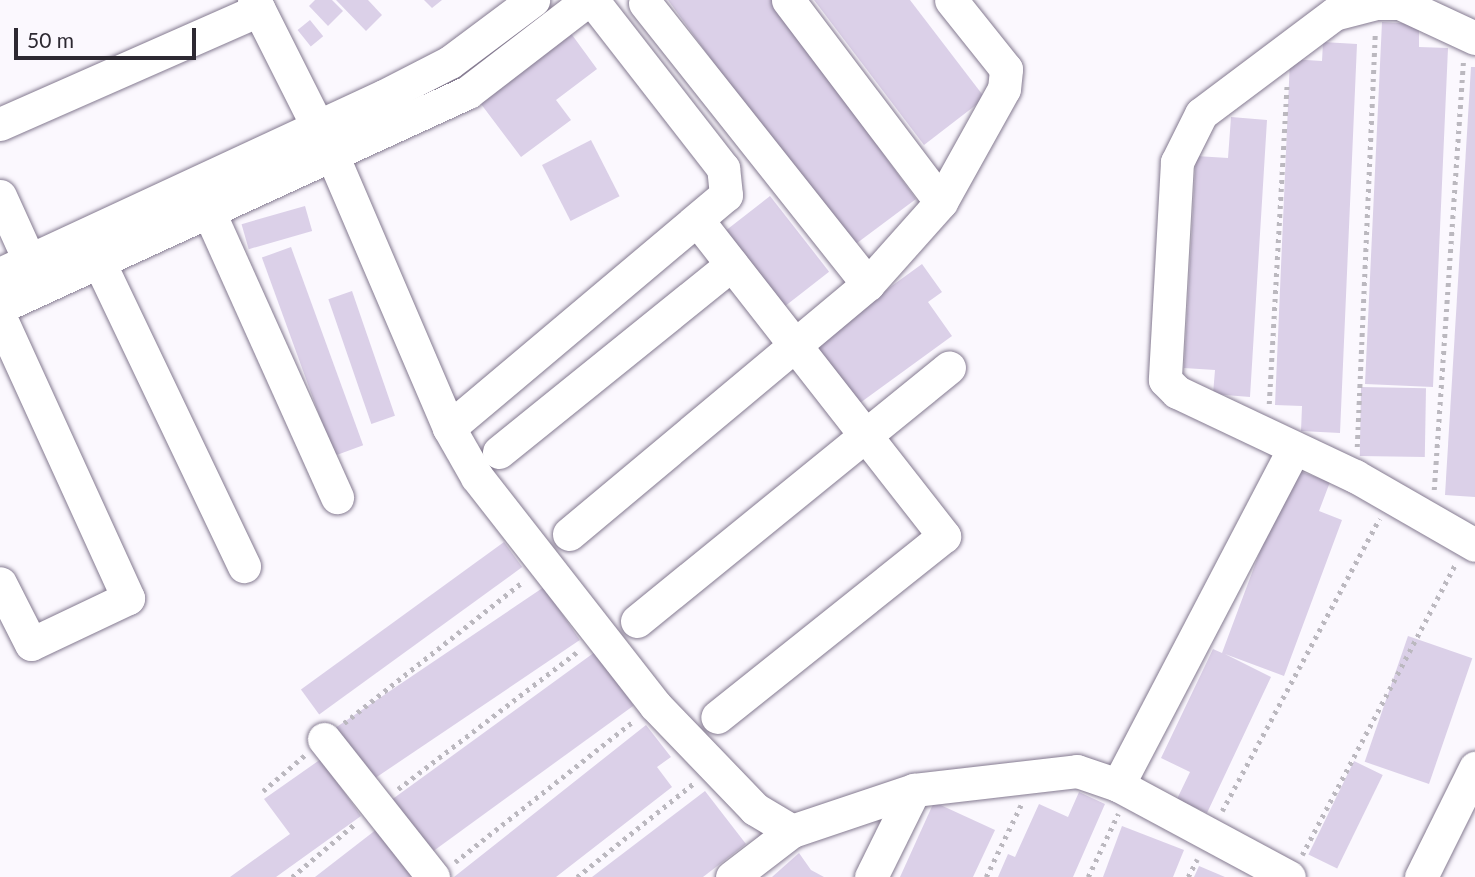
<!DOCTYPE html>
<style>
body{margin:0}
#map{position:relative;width:1475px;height:877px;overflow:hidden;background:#fbf8fe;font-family:Lato,sans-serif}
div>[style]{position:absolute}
.building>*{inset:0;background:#dbd0e8;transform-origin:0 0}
.path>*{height:4.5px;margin-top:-2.25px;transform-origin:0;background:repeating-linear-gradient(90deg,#bbb8bf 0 3.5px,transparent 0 8.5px)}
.roads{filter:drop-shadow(0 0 2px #847a90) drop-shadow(0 0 2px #847a90)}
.minor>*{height:33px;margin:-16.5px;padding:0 16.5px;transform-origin:16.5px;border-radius:16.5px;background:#fff}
span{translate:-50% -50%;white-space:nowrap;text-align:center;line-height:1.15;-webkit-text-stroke:6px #fbf8fe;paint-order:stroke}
.scale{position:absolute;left:14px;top:28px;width:182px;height:32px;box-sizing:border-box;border:4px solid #2d2932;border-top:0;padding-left:9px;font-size:21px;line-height:24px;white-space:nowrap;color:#2d2932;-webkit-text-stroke:5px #fbf8fe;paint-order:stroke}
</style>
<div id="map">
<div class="building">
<i style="clip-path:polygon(315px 0,332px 0,343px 11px,328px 26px,309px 6px)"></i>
<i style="clip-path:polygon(336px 0,368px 0,382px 15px,366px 31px)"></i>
<i style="clip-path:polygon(424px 0,442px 0,432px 8px)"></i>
<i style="clip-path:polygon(668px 0,772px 0,916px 199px,849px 249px)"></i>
<i style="clip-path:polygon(814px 0,910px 0,985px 98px,924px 145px)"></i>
<i style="left:310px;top:20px;width:21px;height:16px;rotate:51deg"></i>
<i style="clip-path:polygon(1382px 22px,1419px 24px,1419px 47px,1448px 48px,1433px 387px,1365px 384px)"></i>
<i style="clip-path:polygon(570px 32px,597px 69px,556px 100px,571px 120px,521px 157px,478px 100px)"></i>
<i style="clip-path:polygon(1323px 42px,1357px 44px,1340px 433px,1301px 431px,1302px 406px,1275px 405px,1290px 59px,1322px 61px)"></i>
<i style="clip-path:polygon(1471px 67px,1475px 67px,1475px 497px,1445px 495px)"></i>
<i style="clip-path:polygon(1231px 117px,1267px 120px,1250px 397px,1213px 394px,1215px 370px,1184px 368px,1196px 156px,1228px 158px)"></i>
<i style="left:591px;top:140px;width:63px;height:55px;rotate:63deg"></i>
<i style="left:770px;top:196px;width:96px;height:63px;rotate:52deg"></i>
<i style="left:305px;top:206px;width:26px;height:66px;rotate:74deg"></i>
<i style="left:291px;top:247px;width:211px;height:31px;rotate:70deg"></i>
<i style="clip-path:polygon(922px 264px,942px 292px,928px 302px,952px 336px,853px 408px,809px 346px)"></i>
<i style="left:352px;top:291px;width:132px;height:25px;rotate:71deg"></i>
<i style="left:1361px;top:387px;width:65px;height:69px;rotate:1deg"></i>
<i style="clip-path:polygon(1291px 468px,1330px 482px,1319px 511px,1342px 520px,1284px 676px,1225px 654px,1271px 677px,1207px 813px,1177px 799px,1190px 772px,1161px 758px,1213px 649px,1222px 653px)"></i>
<i style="left:504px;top:542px;width:31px;height:251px;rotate:54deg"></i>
<i style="left:544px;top:587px;width:64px;height:252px;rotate:56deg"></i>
<i style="left:1408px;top:636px;width:68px;height:133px;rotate:19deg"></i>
<i style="left:595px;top:652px;width:66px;height:254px;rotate:54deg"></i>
<i style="clip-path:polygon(646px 725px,671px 757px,657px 767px,672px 787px,556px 877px,454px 877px)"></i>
<i style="clip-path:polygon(321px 759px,361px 816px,276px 877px,230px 877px,290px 834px,264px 799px)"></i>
<i style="left:1354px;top:761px;width:32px;height:104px;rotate:26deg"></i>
<i style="clip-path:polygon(705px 791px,746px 844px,703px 877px,592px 877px)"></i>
<i style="clip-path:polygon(1079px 792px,1105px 804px,1073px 877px,998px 877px,1008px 854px,1015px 857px,1039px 804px,1068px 817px)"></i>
<i style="clip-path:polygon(934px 802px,995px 830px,973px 877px,900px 877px)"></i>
<i style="clip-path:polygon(1122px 826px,1184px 850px,1173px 877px,1103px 877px)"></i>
<i style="clip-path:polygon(377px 829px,414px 877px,315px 877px)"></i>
<i style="clip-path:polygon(799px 853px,811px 870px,824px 877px,772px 877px)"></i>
<i style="clip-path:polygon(1199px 866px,1225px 877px,1194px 877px)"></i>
</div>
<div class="path">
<i style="left:1269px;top:404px;width:321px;rotate:-86.8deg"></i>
<i style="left:1357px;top:447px;width:415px;rotate:-87.5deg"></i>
<i style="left:1434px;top:490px;width:429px;rotate:-86.1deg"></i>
<i style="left:344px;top:723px;width:229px;rotate:-38.3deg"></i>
<i style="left:398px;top:789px;width:229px;rotate:-37.4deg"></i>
<i style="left:263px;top:791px;width:55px;rotate:-40.6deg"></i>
<i style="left:1222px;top:811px;width:332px;rotate:-61.7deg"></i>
<i style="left:1302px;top:855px;width:328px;rotate:-62.2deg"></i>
<i style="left:455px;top:862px;width:226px;rotate:-38.3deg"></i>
<i style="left:292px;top:877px;width:84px;rotate:-40.2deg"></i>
<i style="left:577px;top:877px;width:150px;rotate:-38.8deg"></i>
<i style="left:986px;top:877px;width:80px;rotate:-64.1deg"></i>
<i style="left:1088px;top:877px;width:70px;rotate:-64.5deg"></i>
<i style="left:1188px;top:877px;width:20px;rotate:-63deg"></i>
</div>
<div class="roads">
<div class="minor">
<i style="left:254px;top:0;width:176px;rotate:63.3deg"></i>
<i style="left:333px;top:157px;width:295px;rotate:66.8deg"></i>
<i style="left:449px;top:428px;width:56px;rotate:60.3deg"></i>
<i style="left:477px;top:477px;width:289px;rotate:52deg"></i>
<i style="left:655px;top:705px;width:144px;rotate:46.1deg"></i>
<i style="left:755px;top:809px;width:43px;rotate:30.7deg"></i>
<i style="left:792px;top:831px;width:129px;rotate:-18.6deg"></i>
<i style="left:914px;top:790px;width:164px;rotate:-6.6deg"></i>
<i style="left:1077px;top:771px;width:43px;rotate:18.9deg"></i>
<i style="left:1118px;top:785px;width:194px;rotate:28.3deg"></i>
<i style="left:788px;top:0;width:253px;rotate:52.9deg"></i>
<i style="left:645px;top:3px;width:359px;rotate:51.6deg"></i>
<i style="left:1475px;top:38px;width:83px;rotate:-155deg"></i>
<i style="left:1400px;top:3px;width:24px;rotate:180deg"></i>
<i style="left:1376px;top:3px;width:43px;rotate:165.3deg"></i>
<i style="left:1334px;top:14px;width:166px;rotate:143.1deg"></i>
<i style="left:1201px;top:114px;width:54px;rotate:116.6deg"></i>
<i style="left:1177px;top:162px;width:218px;rotate:93.2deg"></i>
<i style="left:1165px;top:380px;width:17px;rotate:45deg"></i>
<i style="left:1177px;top:392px;width:197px;rotate:25.3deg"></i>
<i style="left:1355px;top:476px;width:138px;rotate:29.9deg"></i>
<i style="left:0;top:124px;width:283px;rotate:-23.8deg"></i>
<i style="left:0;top:196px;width:70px;rotate:65.6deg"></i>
<i style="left:208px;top:210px;width:315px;rotate:65.8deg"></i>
<i style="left:698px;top:221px;width:400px;rotate:52deg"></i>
<i style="left:944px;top:536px;width:290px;rotate:141.4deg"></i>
<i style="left:99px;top:262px;width:337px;rotate:64.5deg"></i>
<i style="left:0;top:274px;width:423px;rotate:-24.9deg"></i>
<i style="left:384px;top:96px;width:74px;rotate:-27.3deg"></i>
<i style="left:450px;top:62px;width:104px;rotate:-36.8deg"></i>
<i style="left:0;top:307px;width:515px;rotate:-24.67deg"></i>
<i style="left:468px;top:92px;width:151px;rotate:-37.5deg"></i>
<i style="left:0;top:317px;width:309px;rotate:65.5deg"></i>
<i style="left:128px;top:598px;width:107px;rotate:154.6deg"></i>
<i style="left:31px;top:644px;width:68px;rotate:-116.9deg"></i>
<i style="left:449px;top:428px;width:362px;rotate:-40.1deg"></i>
<i style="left:726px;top:195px;width:27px;rotate:-96deg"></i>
<i style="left:723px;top:168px;width:213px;rotate:-127.9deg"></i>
<i style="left:499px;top:452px;width:299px;rotate:-38.9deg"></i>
<i style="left:569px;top:534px;width:390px;rotate:-39.9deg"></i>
<i style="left:868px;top:284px;width:110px;rotate:-48.3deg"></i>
<i style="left:941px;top:202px;width:129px;rotate:-60.9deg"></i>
<i style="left:1004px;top:89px;width:20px;rotate:-84deg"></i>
<i style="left:1006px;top:69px;width:88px;rotate:-128.6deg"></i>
<i style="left:637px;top:621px;width:402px;rotate:-39.1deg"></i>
<i style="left:324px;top:739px;width:176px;rotate:51.7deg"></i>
<i style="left:1118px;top:785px;width:379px;rotate:-62.4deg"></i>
<i style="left:732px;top:877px;width:76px;rotate:-37.5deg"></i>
<i style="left:871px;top:877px;width:97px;rotate:-63.7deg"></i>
<i style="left:1421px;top:877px;width:122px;rotate:-63.6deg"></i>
</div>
</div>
<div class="scale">50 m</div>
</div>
